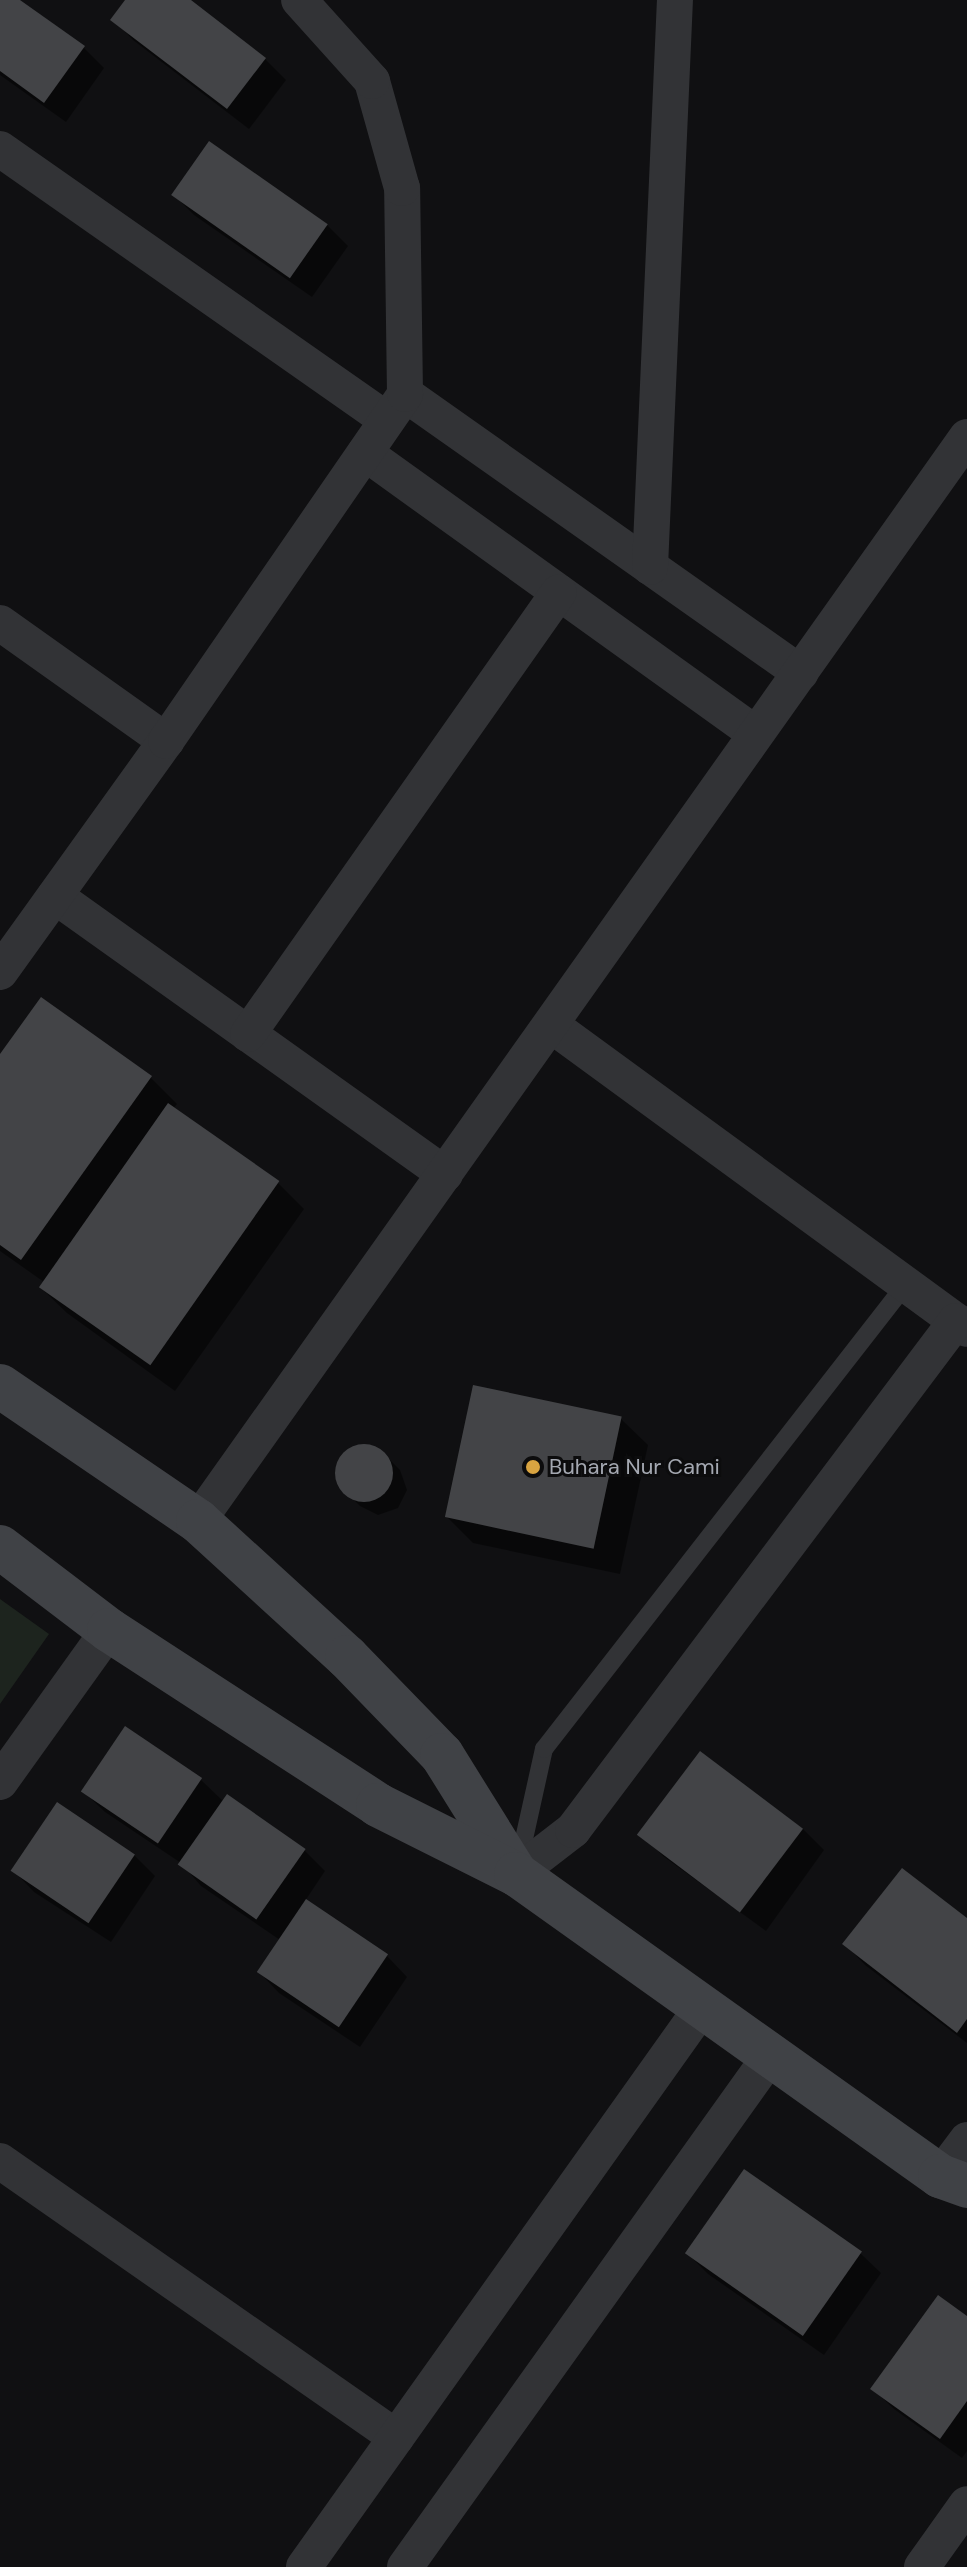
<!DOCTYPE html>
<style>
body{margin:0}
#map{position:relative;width:967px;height:2567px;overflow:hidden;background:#101012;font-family:"DM Sans",sans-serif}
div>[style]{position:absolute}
.green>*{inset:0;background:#1d241e}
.shadow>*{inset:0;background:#0007}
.building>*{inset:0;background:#434447;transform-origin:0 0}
.round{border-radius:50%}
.lane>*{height:18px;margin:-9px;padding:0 9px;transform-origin:9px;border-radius:9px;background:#323336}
.street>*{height:36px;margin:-18px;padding:0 18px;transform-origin:18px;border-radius:18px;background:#323336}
.secondary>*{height:44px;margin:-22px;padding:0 22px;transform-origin:22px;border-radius:22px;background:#404246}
.dots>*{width:22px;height:22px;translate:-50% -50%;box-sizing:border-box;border:4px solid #0c0c0d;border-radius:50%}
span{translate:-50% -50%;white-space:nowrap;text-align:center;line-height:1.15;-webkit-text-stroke:6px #0c0c0d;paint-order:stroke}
.poi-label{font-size:22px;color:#a4a8b1}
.left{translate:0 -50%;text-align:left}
</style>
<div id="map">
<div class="green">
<i style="clip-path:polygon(0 1599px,49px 1634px,0 1704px)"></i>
</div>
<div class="shadow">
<i style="clip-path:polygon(0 0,17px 0,83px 47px,104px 68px,66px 122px,0 75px)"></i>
<i style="clip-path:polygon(128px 0,188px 0,265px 59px,286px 80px,249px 129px,133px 40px,113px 19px)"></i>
<i style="clip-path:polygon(173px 194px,327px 225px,348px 246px,312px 297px,194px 215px)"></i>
<i style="clip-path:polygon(0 1057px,150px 1077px,177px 1104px,173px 1109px,278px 1183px,304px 1209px,175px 1391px,67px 1313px,40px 1287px,44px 1282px,0 1251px)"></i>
<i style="clip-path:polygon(621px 1419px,648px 1445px,620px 1574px,473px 1543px,447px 1517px)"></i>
<i style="clip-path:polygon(366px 1446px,385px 1455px,400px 1470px,407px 1490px,398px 1508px,378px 1515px,360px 1506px,345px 1491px,337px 1471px,347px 1452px)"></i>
<i style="clip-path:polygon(200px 1779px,224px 1802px,304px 1850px,325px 1871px,305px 1901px,387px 1956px,407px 1977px,360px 2047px,279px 1993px,259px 1972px,280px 1940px,201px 1886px,181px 1863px,105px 1812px,84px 1792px)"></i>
<i style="clip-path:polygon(803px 1829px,824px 1850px,766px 1931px,663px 1856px,642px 1835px)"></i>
<i style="clip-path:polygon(134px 1855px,155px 1876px,111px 1942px,34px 1892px,14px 1871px)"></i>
<i style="clip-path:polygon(967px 1920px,967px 2043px,865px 1965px,845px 1944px)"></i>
<i style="clip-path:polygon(687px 2253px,860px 2253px,881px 2273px,824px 2355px,708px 2274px)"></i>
<i style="clip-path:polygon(967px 2319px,967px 2451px,962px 2458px,894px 2409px,873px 2389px)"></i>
</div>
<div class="building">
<i style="clip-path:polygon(0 0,20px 0,85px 46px,44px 103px,0 71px)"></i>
<i style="clip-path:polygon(125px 0,191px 0,266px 58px,227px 109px,110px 20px)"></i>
<i style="left:209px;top:141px;width:145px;height:66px;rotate:35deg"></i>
<i style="clip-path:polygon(41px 997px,152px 1076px,21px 1260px,0 1245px,0 1054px)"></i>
<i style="left:168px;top:1103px;width:136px;height:225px;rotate:35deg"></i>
<i style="left:473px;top:1385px;width:152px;height:135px;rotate:12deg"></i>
<i class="round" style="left:335px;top:1444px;width:58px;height:58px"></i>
<i style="left:125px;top:1726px;width:93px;height:79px;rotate:34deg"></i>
<i style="left:700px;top:1751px;width:129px;height:105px;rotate:37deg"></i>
<i style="left:227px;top:1794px;width:96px;height:86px;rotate:35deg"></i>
<i style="left:57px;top:1802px;width:94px;height:83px;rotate:34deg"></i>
<i style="clip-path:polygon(902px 1868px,967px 1918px,967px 2019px,957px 2033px,842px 1944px)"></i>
<i style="left:306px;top:1899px;width:99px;height:88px;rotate:34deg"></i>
<i style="left:744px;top:2169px;width:144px;height:103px;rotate:35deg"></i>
<i style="clip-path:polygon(938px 2295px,967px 2316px,967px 2401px,940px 2439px,870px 2389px)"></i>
</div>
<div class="lane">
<i style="left:518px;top:1866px;width:120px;rotate:-77.5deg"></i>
<i style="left:544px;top:1749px;width:589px;rotate:-52.1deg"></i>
</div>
<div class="street">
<i style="left:0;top:149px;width:472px;rotate:35deg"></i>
<i style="left:405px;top:394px;width:484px;rotate:35.2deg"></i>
<i style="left:365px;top:453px;width:481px;rotate:35.7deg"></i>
<i style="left:650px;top:567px;width:568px;rotate:-87.48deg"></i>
<i style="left:0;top:623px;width:204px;rotate:35.4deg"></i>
<i style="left:55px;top:896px;width:479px;rotate:35.5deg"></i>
<i style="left:0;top:972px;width:284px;rotate:-54.3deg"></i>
<i style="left:166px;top:741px;width:421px;rotate:-55.4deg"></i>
<i style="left:405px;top:394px;width:206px;rotate:-90.8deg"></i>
<i style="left:402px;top:188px;width:111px;rotate:-105.7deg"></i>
<i style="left:372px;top:81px;width:109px;rotate:-132deg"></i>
<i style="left:551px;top:1025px;width:515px;rotate:36.16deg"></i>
<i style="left:248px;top:1034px;width:540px;rotate:-54.87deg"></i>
<i style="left:198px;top:1521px;width:1329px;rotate:-54.65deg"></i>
<i style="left:0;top:1782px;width:187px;rotate:-54.4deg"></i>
<i style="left:516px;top:1874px;width:72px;rotate:-37.7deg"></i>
<i style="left:573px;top:1830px;width:637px;rotate:-53.04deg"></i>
<i style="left:0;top:2161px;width:483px;rotate:34.9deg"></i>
<i style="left:940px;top:2176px;width:45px;rotate:-53.1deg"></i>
<i style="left:304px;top:2567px;width:688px;rotate:-54.58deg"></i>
<i style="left:405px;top:2567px;width:629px;rotate:-54.44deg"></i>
<i style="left:922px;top:2567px;width:77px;rotate:-54.5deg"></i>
</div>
<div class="secondary">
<i style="left:0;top:1386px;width:240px;rotate:34.3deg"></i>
<i style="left:198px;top:1521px;width:202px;rotate:42.4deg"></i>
<i style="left:347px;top:1657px;width:136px;rotate:45.9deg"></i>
<i style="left:442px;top:1755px;width:140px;rotate:58.1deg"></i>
<i style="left:0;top:1547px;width:137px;rotate:37.3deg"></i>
<i style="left:109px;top:1630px;width:321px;rotate:33deg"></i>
<i style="left:378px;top:1805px;width:154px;rotate:26.6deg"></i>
<i style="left:516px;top:1874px;width:521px;rotate:35.46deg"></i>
<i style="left:940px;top:2176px;width:29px;rotate:20deg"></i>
</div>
<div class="dots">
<i style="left:533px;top:1467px;background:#d9a441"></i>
</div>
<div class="poi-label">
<span class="left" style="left:549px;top:1467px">Buhara Nur Cami</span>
</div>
</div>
